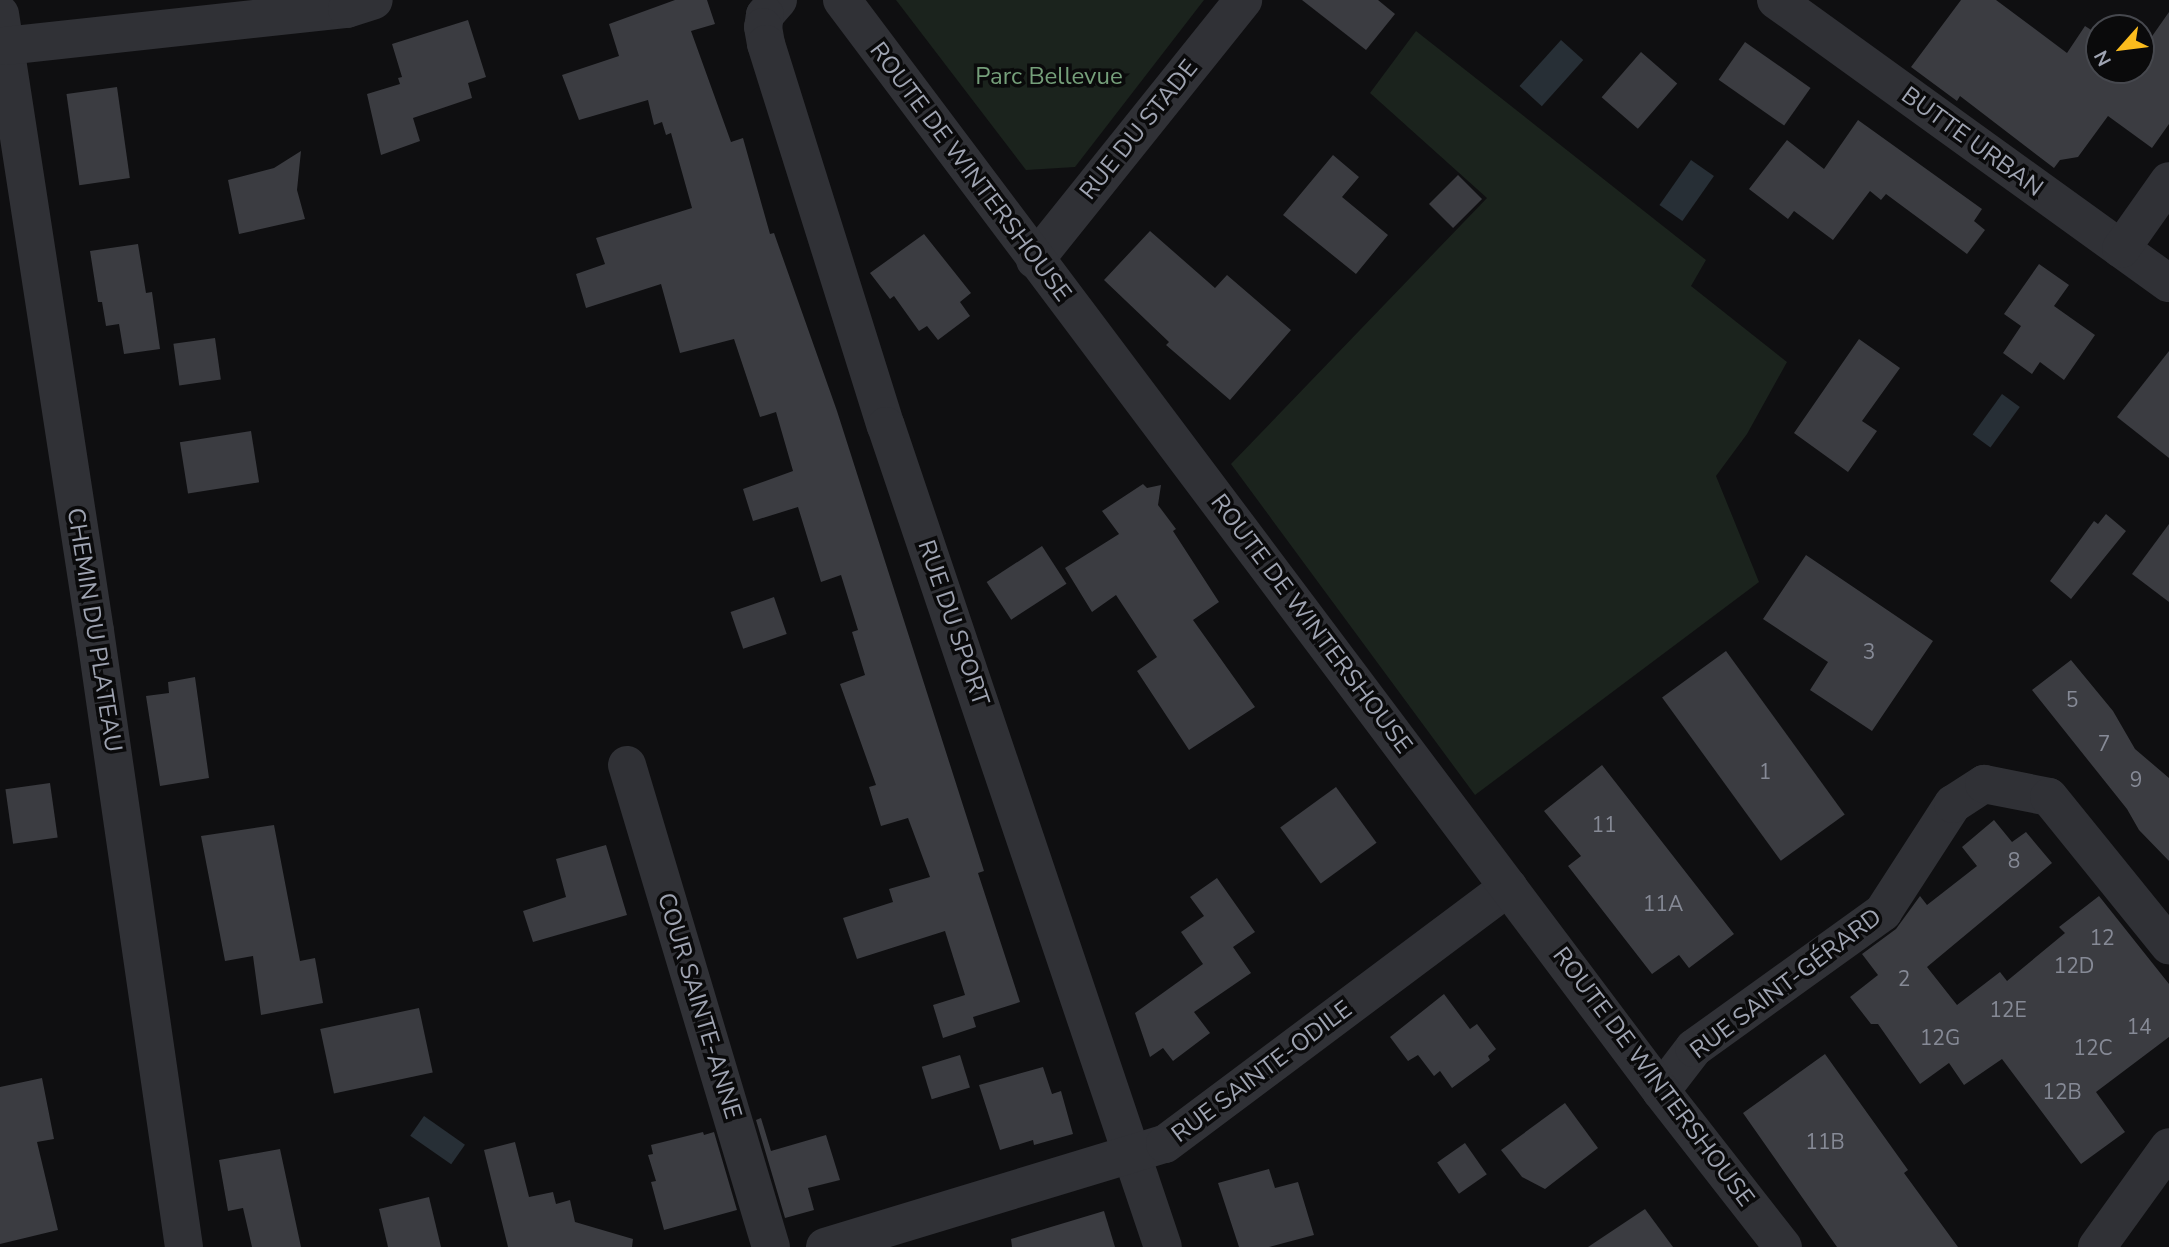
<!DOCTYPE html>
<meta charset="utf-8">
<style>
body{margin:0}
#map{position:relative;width:2169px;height:1247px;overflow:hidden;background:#0f0f11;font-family:"Nunito Sans",sans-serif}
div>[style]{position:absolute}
.green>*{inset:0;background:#1b231d}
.water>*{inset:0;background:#272f36;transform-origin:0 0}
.building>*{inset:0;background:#3b3c41;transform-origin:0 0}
.minor>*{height:38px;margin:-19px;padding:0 19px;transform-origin:19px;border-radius:19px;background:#303136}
.tertiary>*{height:38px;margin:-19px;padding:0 19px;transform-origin:19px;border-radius:19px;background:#303136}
span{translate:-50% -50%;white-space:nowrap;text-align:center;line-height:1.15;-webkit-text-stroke:7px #0a0a0b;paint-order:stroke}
.number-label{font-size:21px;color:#868a96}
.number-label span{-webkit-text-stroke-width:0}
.park-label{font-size:24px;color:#759f7a}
.street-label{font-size:24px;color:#9fa4b2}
.north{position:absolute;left:2085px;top:14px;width:70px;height:70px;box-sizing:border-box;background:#0a0a0b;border:2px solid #46484e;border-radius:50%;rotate:242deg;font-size:19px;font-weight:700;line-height:28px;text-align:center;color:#9fa4b2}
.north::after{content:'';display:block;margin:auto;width:24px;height:32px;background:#fbbc1d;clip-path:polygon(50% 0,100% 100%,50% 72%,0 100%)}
</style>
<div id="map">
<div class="green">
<i style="clip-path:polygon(896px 0,1204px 0,1075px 167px,1026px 170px)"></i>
<i style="clip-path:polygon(1416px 31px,1706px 260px,1691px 286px,1787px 362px,1747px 434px,1716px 476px,1759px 582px,1475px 795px,1231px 464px,1487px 198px,1370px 93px)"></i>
</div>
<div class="water">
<i style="left:1561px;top:40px;width:30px;height:62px;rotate:42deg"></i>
<i style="left:1691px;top:160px;width:28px;height:55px;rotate:35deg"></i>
<i style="left:2002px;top:394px;width:22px;height:50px;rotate:36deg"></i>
<i style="left:424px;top:1116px;width:50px;height:24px;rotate:35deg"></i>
</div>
<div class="building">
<i style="clip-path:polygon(675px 0,707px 0,715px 24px,691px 31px,731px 142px,743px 138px,770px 234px,774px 233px,837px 411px,984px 871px,978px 873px,1020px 1002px,973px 1017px,976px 1027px,943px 1038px,933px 1005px,965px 995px,945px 931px,857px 959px,843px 918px,893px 902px,889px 889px,930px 877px,908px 818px,881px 826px,869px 787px,876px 785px,840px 684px,865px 675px,852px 632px,858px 630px,841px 575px,821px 582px,798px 507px,753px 521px,743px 489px,793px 471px,776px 412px,760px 417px,734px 339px,680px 353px,661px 284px,586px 308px,576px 274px,605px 264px,596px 238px,692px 208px,671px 133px,666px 135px,662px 122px,654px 125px,648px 100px,579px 120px,562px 75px,619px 56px,609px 24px)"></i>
<i style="clip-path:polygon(1302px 0,1378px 0,1395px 14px,1366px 50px)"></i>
<i style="clip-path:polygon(1961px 0,1996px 0,2067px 53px,2085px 26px,2099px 35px,2099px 70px,2141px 70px,2141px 52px,2169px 12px,2169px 124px,2152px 148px,2108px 116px,2078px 157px,2060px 160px,2054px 168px,1960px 96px,1957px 101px,1911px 67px)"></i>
<i style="clip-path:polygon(468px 20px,486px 77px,468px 83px,472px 98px,413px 118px,420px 141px,381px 155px,367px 94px,400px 84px,398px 78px,402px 77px,392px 44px)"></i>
<i style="left:1745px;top:42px;width:80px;height:46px;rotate:35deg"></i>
<i style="left:1641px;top:52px;width:48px;height:60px;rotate:41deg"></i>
<i style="left:117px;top:87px;width:92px;height:51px;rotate:82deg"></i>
<i style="clip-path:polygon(1858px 120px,1982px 209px,1974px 221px,1985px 230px,1967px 254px,1886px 194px,1881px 200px,1870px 191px,1833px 240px,1794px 211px,1788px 219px,1749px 189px,1787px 140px,1824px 169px)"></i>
<i style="clip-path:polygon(301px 151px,297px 190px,305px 219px,239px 234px,228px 180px,274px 168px)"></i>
<i style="clip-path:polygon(1333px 155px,1359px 177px,1342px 197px,1388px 235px,1356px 274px,1283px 215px)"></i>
<i style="left:1458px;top:175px;width:34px;height:41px;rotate:45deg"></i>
<i style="clip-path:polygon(1150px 231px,1215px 288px,1227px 275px,1291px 330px,1230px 400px,1166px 345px,1169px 342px,1104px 280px)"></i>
<i style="clip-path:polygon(924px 234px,971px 293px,960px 302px,970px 316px,938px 340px,927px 326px,919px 331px,894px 296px,890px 299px,870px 273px)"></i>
<i style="clip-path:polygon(138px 244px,146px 293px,152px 292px,160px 349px,124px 354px,119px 324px,106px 326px,102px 302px,98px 302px,90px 251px)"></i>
<i style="clip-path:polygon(2039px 264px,2069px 285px,2054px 306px,2095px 335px,2064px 380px,2040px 362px,2032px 374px,2003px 353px,2021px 326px,2004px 314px)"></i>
<i style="left:215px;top:338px;width:42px;height:42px;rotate:82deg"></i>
<i style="clip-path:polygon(1859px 339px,1900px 368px,1862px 421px,1877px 431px,1848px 472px,1794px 433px)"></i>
<i style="clip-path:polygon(2169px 351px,2169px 458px,2117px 417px)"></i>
<i style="left:251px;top:431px;width:52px;height:72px;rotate:81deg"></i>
<i style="clip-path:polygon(1143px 484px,1147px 488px,1161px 485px,1158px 505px,1176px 529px,1173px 531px,1219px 602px,1193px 620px,1255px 707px,1189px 750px,1137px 671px,1157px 657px,1116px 595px,1092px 612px,1065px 568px,1119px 534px,1102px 511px)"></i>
<i style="clip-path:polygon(2106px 514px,2126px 531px,2071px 599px,2050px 581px,2094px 521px,2098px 524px)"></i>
<i style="clip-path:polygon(2169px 524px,2169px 602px,2132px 574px)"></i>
<i style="left:1042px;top:546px;width:45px;height:66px;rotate:57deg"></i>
<i style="clip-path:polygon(1806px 555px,1933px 641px,1872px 731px,1810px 690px,1828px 662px,1763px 619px)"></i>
<i style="left:774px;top:597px;width:39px;height:46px;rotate:71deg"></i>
<i style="left:1726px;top:651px;width:202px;height:79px;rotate:54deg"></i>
<i style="clip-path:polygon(2071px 660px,2113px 711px,2135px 749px,2169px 778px,2169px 861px,2139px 830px,2127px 809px,2032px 690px)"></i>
<i style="clip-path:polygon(195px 677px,209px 778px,160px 786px,146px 696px,169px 693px,168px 682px)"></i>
<i style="clip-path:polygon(1602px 765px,1734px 934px,1689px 968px,1679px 955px,1652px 974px,1568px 866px,1581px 856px,1544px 811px)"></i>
<i style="left:50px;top:783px;width:55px;height:45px;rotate:82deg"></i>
<i style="left:1336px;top:787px;width:69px;height:69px;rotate:54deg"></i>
<i style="clip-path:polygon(1994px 820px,2012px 842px,2026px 832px,2052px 863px,1927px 967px,1957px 1005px,2000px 972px,2007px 981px,2065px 933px,2059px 927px,2099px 896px,2169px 984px,2169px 1037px,2096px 1092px,2125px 1132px,2081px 1164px,2002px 1059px,1964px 1085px,1949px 1063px,1920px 1084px,1878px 1024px,1871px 1024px,1850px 997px,1878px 975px,1862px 954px,1896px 929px,1920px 896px,1927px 905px,1977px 866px,1962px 847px)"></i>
<i style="clip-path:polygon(274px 825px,300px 961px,315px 958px,323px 1003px,261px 1015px,253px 956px,225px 961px,201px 836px)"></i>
<i style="clip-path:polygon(606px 845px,627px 915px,533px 942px,523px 911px,566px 897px,556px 859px)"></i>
<i style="clip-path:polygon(1217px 878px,1255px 932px,1233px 947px,1251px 973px,1194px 1012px,1210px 1033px,1173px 1061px,1163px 1048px,1150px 1057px,1135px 1013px,1203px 964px,1181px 932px,1204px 916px,1190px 897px)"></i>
<i style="clip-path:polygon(1444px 994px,1470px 1029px,1477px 1024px,1496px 1049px,1488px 1056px,1490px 1060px,1452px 1088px,1440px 1071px,1434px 1076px,1418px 1055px,1408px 1061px,1390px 1037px)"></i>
<i style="left:419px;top:1008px;width:66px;height:101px;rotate:78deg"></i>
<i style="clip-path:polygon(1825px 1054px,1908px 1170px,1904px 1173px,1958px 1247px,1837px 1247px,1743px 1113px)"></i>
<i style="left:960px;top:1055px;width:34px;height:40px;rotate:73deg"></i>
<i style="clip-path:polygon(1043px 1067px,1052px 1094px,1061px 1091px,1073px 1134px,1034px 1145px,1033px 1140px,1000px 1150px,979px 1085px)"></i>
<i style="clip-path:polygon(42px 1078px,54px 1139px,37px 1142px,58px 1230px,0 1244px,0 1087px)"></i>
<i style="clip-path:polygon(1565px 1103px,1598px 1148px,1545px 1189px,1522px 1177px,1501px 1150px)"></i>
<i style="clip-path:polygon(761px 1118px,771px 1151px,826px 1135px,840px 1180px,808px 1188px,814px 1210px,785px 1218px,756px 1120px)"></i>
<i style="clip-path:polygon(703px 1132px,704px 1135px,714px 1132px,737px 1210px,664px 1230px,651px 1182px,656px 1181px,648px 1155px,653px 1154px,651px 1145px)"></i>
<i style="clip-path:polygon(515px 1142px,529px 1197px,553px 1192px,556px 1204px,570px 1200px,575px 1222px,633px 1239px,632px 1247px,508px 1247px,484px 1150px)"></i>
<i style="left:1465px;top:1143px;width:38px;height:34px;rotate:55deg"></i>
<i style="clip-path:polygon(280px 1149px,301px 1247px,252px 1247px,243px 1208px,228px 1211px,219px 1160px)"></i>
<i style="clip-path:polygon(1269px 1169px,1275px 1188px,1298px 1182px,1314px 1235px,1269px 1247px,1239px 1247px,1218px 1183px)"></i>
<i style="clip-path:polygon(429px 1197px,441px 1247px,388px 1247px,379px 1209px)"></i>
<i style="clip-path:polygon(1645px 1209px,1673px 1247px,1588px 1247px)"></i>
<i style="clip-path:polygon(1104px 1211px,1115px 1247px,1012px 1247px,1011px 1239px)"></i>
</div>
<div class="minor">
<i style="left:778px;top:0;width:20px;rotate:131deg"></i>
<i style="left:765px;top:15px;width:12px;rotate:99deg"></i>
<i style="left:763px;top:27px;width:17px;rotate:80deg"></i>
<i style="left:766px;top:44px;width:400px;rotate:72.6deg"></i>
<i style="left:886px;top:426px;width:866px;rotate:71.36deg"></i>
<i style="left:1776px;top:0;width:484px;rotate:35.8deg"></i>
<i style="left:0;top:14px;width:624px;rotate:81.25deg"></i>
<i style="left:95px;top:631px;width:622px;rotate:81.78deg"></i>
<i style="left:5px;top:46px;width:344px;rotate:-6.2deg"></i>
<i style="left:347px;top:9px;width:28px;rotate:-18deg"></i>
<i style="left:2121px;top:249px;width:83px;rotate:-54.8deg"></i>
<i style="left:1035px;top:260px;width:333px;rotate:-51.3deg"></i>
<i style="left:627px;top:765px;width:503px;rotate:73.37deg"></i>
<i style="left:1661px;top:1091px;width:54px;rotate:-52.5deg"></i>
<i style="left:1694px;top:1048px;width:233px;rotate:-35.7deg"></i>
<i style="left:1883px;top:912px;width:129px;rotate:-57.1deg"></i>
<i style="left:1953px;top:804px;width:37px;rotate:-33deg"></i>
<i style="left:1984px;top:784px;width:66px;rotate:11.3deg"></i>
<i style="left:2049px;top:797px;width:191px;rotate:51deg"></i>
<i style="left:825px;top:1247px;width:355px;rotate:-16.9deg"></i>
<i style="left:1165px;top:1144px;width:429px;rotate:-36.8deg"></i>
<i style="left:2097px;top:1247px;width:123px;rotate:-54.2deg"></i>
</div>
<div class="tertiary">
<i style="left:842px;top:0;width:1364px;rotate:53.1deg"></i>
<i style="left:1661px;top:1091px;width:198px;rotate:52deg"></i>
</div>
<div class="number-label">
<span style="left:1869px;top:652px">3</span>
<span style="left:2072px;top:700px">5</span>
<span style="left:2104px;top:744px">7</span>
<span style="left:1765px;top:772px">1</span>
<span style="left:2136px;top:780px">9</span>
<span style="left:1604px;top:825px">11</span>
<span style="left:2014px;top:861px">8</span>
<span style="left:1663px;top:904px">11A</span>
<span style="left:2102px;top:938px">12</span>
<span style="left:2074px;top:966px">12D</span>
<span style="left:1904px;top:979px">2</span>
<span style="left:2008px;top:1010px">12E</span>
<span style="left:2139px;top:1027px">14</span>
<span style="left:1940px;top:1038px">12G</span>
<span style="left:2093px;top:1048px">12C</span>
<span style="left:2062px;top:1092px">12B</span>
<span style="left:1825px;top:1142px">11B</span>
</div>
<div class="park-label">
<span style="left:1049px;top:77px">Parc Bellevue</span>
</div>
<div class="street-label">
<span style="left:1139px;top:130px;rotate:-51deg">RUE DU STADE</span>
<span style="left:1972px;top:142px;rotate:36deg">BUTTE URBAN</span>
<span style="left:970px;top:172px;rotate:53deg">ROUTE DE WINTERSHOUSE</span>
<span style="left:953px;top:623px;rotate:71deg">RUE DU SPORT</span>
<span style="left:1311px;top:624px;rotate:53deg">ROUTE DE WINTERSHOUSE</span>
<span style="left:94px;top:630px;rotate:81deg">CHEMIN DU PLATEAU</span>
<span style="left:1786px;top:984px;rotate:-37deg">RUE SAINT-GÉRARD</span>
<span style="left:699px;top:1006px;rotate:73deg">COUR SAINTE-ANNE</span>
<span style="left:1262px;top:1072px;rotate:-37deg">RUE SAINTE-ODILE</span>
<span style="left:1653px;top:1077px;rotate:53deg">ROUTE DE WINTERSHOUSE</span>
</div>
<div class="north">N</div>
</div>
